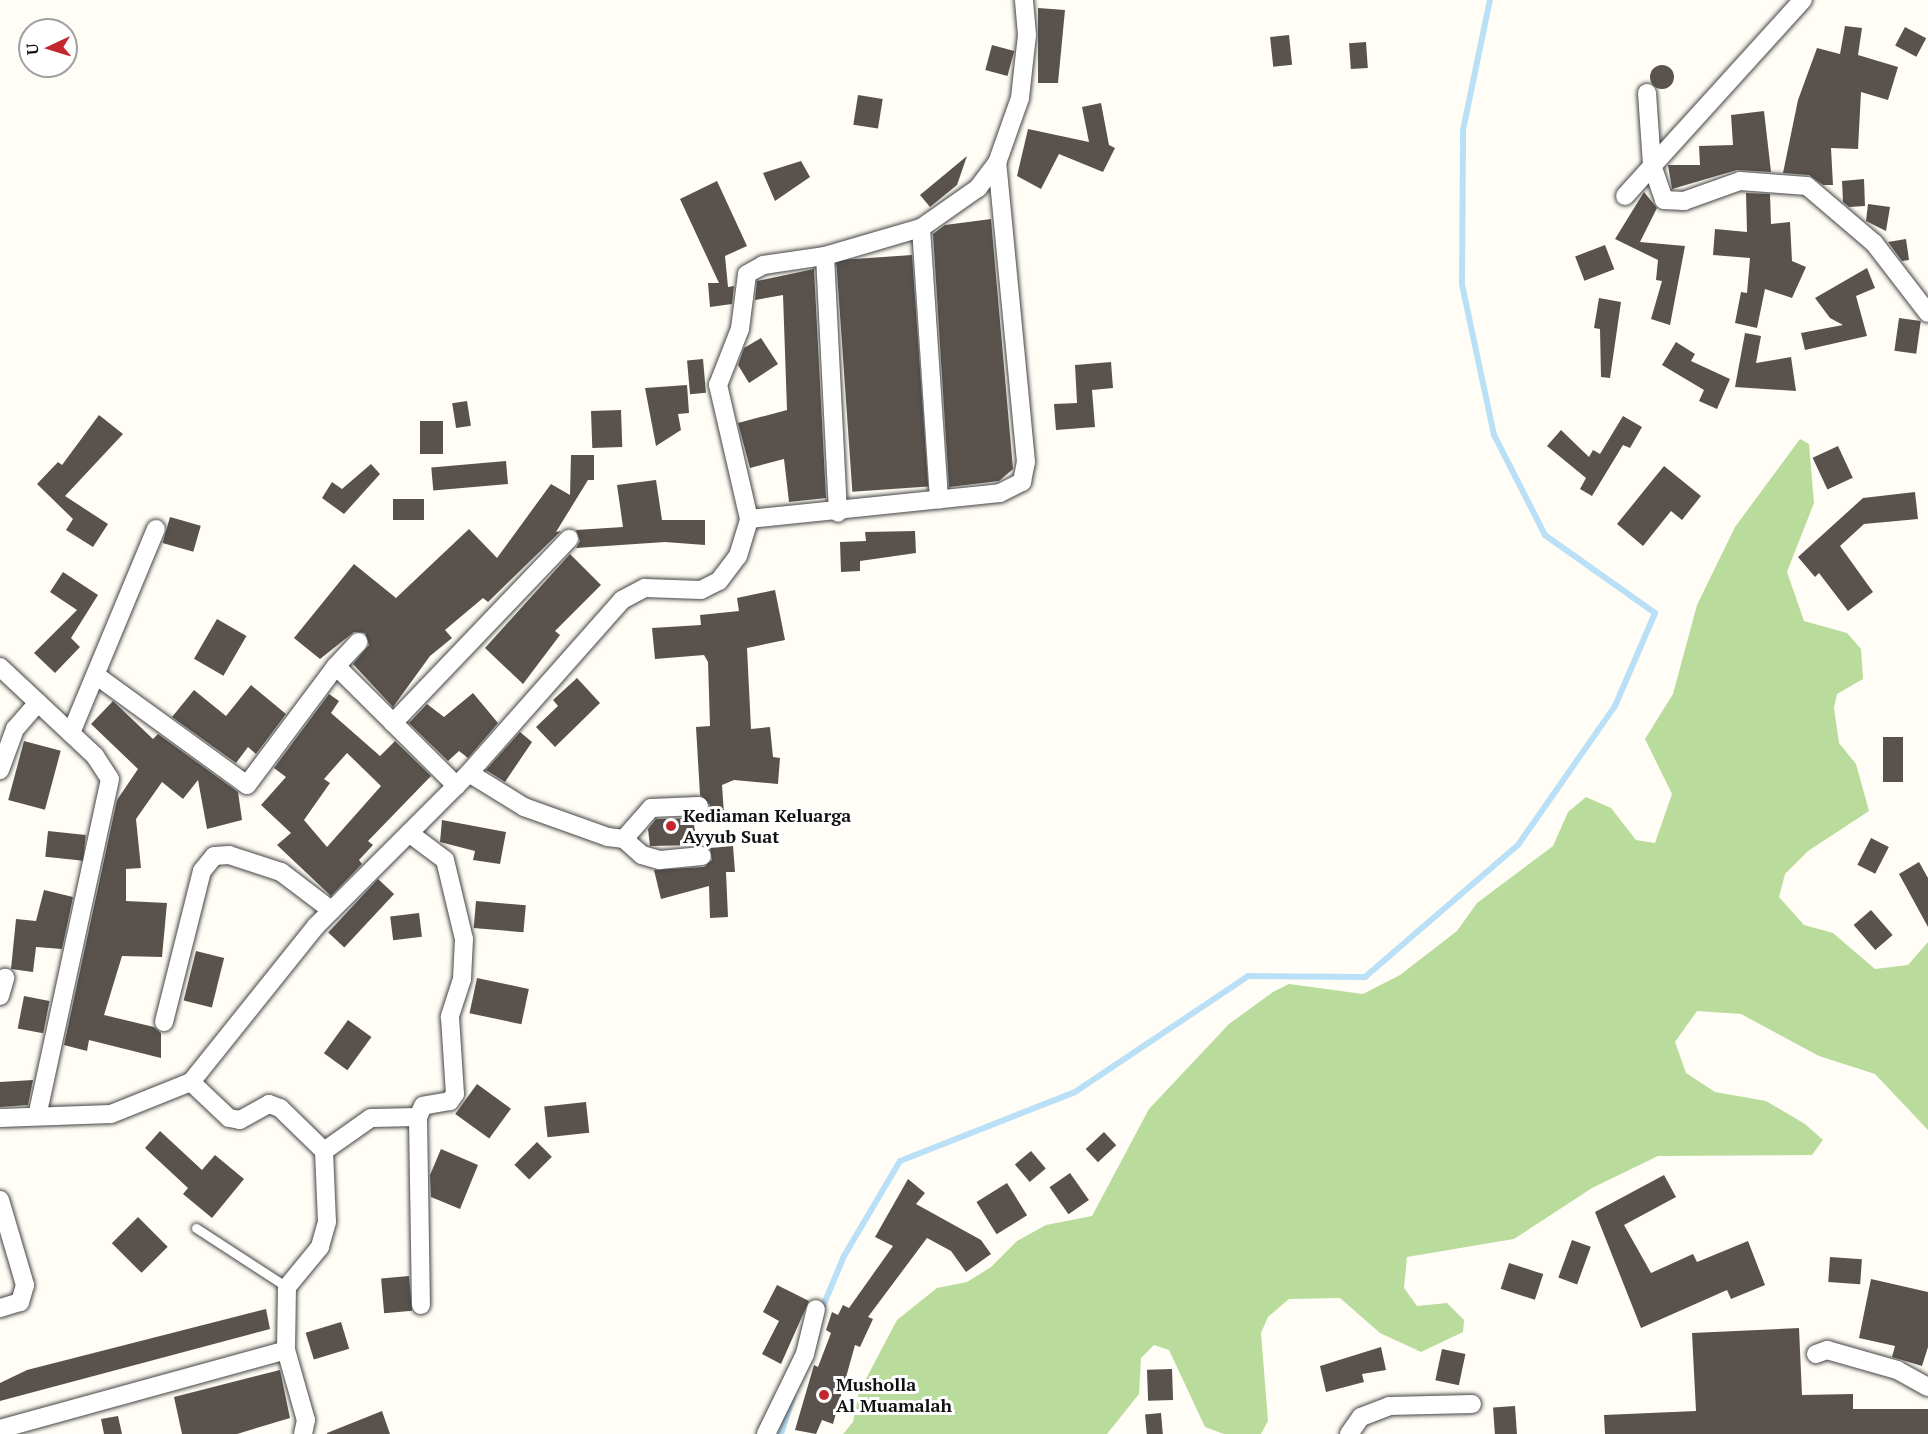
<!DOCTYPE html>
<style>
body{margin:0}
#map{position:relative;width:1928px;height:1434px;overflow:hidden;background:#fffdf5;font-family:"PT Serif",serif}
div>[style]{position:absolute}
.forest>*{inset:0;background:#b9dc9c}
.stream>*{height:6px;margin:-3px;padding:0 3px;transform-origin:3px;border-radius:3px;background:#b9e0f7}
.building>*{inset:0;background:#5a524d;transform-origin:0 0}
.round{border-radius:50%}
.roads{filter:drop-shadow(0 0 2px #444) drop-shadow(0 0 2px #444)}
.service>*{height:9px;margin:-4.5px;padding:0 4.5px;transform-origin:4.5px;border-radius:4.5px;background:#fff}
.minor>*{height:18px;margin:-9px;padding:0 9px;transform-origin:9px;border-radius:9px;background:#fff}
.dots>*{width:16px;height:16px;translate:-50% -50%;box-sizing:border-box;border:3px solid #fff;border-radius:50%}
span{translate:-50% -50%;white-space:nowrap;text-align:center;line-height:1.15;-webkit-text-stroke:6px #fff;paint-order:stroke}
.poi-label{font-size:18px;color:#111;font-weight:700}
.left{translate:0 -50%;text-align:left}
.north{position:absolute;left:18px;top:18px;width:60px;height:60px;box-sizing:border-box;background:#fff;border:2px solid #a0a0a0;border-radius:50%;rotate:266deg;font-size:16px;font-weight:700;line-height:24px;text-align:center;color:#111}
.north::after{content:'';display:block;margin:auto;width:21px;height:27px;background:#c4262e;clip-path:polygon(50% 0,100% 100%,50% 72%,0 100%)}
</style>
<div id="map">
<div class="forest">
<i style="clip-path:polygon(1800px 439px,1809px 444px,1814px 503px,1787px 572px,1804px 621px,1847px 633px,1861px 649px,1863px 679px,1837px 694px,1834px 708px,1839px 743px,1856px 764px,1869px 811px,1808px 851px,1785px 874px,1779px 897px,1804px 925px,1833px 933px,1875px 969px,1908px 965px,1928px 942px,1928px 1130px,1875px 1074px,1819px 1056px,1741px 1014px,1697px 1011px,1675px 1042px,1686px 1073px,1715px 1092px,1766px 1101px,1805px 1124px,1823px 1140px,1812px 1155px,1658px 1156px,1592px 1188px,1514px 1239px,1407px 1257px,1404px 1288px,1417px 1306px,1447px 1303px,1464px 1320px,1463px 1332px,1421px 1352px,1380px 1333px,1340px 1298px,1289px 1299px,1268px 1317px,1261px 1333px,1268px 1421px,1261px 1434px,1224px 1434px,1205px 1427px,1169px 1350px,1154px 1345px,1141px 1358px,1139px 1394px,1107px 1434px,843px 1434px,853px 1422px,859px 1392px,897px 1320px,937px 1288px,967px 1282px,991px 1267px,1017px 1241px,1046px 1225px,1092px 1216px,1149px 1109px,1229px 1024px,1273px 992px,1289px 984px,1363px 994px,1400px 975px,1457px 931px,1477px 903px,1553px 846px,1568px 812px,1586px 797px,1611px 808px,1636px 840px,1655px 843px,1672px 794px,1645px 739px,1673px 694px,1697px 605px,1735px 527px)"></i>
</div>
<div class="stream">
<i style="left:821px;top:1311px;width:60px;rotate:-67.3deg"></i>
<i style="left:844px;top:1256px;width:110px;rotate:-59.5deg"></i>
<i style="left:900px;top:1161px;width:188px;rotate:-21.5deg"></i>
<i style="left:1075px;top:1092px;width:208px;rotate:-33.8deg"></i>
<i style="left:1248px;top:976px;width:117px;rotate:0.5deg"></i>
<i style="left:1365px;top:977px;width:202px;rotate:-40.8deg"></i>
<i style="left:1518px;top:845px;width:169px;rotate:-55.1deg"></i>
<i style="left:1615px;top:706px;width:101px;rotate:-66.7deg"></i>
<i style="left:1655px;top:613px;width:135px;rotate:-144.7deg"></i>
<i style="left:1545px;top:535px;width:112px;rotate:-117deg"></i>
<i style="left:1494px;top:435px;width:154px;rotate:-102deg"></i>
<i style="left:1462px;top:284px;width:154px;rotate:-89.6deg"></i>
<i style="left:1463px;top:130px;width:133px;rotate:-78.3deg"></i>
<i style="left:781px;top:1434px;width:39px;rotate:-72deg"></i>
</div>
<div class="building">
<i style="clip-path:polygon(1038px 8px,1065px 10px,1058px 83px,1038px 83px)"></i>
<i style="clip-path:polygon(1845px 26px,1862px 28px,1858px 55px,1898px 67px,1888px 100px,1861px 92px,1858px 149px,1831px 148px,1833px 185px,1823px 185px,1809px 175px,1783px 173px,1798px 100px,1817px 48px,1840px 54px)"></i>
<i style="left:1905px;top:27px;width:24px;height:21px;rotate:28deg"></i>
<i style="left:1289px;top:35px;width:30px;height:19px;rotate:84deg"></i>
<i style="left:1366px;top:42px;width:26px;height:17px;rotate:86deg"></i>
<i style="left:992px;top:45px;width:23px;height:26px;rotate:15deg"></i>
<i class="round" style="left:1650px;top:65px;width:24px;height:24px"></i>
<i style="left:858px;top:95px;width:25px;height:30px;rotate:9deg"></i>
<i style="clip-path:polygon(1101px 103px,1109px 145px,1115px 148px,1103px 172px,1059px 154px,1041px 189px,1017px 176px,1028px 129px,1089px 142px,1082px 107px)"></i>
<i style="clip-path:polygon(1764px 111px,1771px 172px,1737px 170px,1672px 189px,1668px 165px,1700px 165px,1699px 146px,1733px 145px,1731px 115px)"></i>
<i style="clip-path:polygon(967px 156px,957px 185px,930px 207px,920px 195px)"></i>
<i style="clip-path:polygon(801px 161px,810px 177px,775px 201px,763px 173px)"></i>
<i style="clip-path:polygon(1864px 179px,1865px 206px,1849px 207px,1843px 202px,1842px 181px)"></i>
<i style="clip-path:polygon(717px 181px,747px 246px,725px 256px,728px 287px,734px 286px,732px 304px,710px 307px,708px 283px,719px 283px,680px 199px)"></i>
<i style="clip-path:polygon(1644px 192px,1657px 208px,1640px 242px,1685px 246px,1670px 325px,1651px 319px,1662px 281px,1656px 280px,1658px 260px,1615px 239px)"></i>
<i style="clip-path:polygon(1746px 193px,1770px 194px,1771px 224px,1790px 222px,1792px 261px,1806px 267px,1792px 298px,1765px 289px,1757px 328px,1735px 323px,1741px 292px,1747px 293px,1750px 258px,1713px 255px,1715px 229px,1747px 232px)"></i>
<i style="clip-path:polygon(1868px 204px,1890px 207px,1886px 231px,1866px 221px)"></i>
<i style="clip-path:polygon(991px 219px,1013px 469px,999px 481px,949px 487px,933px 234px,945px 225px)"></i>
<i style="clip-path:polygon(1906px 239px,1909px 260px,1902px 261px,1888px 242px)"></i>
<i style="left:1605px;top:245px;width:26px;height:32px;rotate:69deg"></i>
<i style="left:912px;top:255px;width:232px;height:76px;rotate:86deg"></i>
<i style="clip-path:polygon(1867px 268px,1875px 288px,1856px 296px,1867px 336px,1805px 350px,1801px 333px,1843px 325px,1830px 318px,1815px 298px)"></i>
<i style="clip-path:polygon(814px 269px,826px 498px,789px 502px,784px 459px,750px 468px,738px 423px,787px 410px,783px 295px,755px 300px,757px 281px)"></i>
<i style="clip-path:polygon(1599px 298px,1621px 302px,1610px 378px,1601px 377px,1600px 329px,1594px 328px)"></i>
<i style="left:1899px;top:318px;width:22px;height:33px;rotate:8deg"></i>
<i style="clip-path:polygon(1745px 333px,1761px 336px,1756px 363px,1791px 357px,1796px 391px,1735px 387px)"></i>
<i style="clip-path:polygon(761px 338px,778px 364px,749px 383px,738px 365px,744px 348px)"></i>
<i style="clip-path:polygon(1676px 342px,1695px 354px,1691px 361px,1730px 379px,1717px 409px,1699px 401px,1704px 390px,1662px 365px)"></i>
<i style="left:703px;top:359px;width:34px;height:16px;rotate:85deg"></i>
<i style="clip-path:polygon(1111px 362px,1113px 388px,1092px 390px,1095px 427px,1056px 430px,1054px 404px,1077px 403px,1075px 365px)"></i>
<i style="clip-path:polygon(687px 385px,689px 413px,678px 414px,681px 430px,656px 446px,645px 388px)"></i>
<i style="left:467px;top:401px;width:25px;height:15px;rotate:81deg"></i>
<i style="left:621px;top:410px;width:37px;height:30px;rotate:88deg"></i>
<i style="clip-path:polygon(99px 415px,123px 434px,65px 496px,108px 524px,93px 547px,66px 530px,73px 519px,37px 484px,58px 462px,62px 465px)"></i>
<i style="clip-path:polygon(1623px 416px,1642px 427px,1630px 448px,1623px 445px,1592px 496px,1580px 489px,1586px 478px,1547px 446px,1561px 430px,1589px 457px,1593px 450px,1600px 454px)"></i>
<i style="left:420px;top:421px;width:23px;height:33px"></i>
<i style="left:1838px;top:446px;width:35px;height:28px;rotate:65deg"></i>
<i style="clip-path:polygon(571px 455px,594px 455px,594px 480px,588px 480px,556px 532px,561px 531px,488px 602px,483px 598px,445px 630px,452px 638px,430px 656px,393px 707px,353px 664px,369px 645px,365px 633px,354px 632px,320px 659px,294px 638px,354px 564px,396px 598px,469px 529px,497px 558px,551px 484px,570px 495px)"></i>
<i style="left:506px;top:461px;width:23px;height:75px;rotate:85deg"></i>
<i style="clip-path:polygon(371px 464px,380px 474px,344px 514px,322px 498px,332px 482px,342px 489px)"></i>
<i style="clip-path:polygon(1664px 466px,1701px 496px,1682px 520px,1671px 511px,1643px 546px,1617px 524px)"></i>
<i style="clip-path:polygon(656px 480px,662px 520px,705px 520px,705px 545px,665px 542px,576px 548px,580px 541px,576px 530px,623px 527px,617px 485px)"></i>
<i style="clip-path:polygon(1915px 492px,1918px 519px,1864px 524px,1840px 546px,1873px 592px,1848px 611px,1819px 573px,1815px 577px,1798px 557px,1863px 498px)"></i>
<i style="left:393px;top:499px;width:31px;height:21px"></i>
<i style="left:170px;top:517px;width:32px;height:27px;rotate:16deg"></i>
<i style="clip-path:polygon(915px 531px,916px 553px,860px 561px,860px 571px,841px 572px,840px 542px,866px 541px,865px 532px)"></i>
<i style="clip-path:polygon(570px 554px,601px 585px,555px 631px,560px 635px,523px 684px,485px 648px)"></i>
<i style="clip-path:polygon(63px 572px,98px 595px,71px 638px,80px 647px,55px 673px,34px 653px,77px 610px,50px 592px)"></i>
<i style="clip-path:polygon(775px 590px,785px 640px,747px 648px,751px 729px,770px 727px,773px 757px,780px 758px,778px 784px,734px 780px,722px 785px,724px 814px,705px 816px,710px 805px,700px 795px,696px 727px,710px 726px,708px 662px,704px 655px,655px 659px,652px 628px,701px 625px,700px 615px,739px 611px,737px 598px)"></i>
<i style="left:217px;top:619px;width:34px;height:46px;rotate:30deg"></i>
<i style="clip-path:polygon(577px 678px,600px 703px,555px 747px,536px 727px,558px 706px,553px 700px)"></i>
<i style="clip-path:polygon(251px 685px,286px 714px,256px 754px,248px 747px,236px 763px,172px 717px,194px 690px,226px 716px)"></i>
<i style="clip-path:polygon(473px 693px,498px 723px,468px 758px,459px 751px,448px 761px,409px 723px,427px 704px,444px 717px)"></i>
<i style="clip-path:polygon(evenodd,329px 694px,339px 701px,331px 713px,380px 756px,395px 741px,431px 776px,368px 841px,373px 845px,359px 860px,362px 864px,331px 896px,277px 845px,291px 833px,261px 805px,286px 777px,274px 768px,329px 694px,347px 753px,381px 786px,327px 847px,304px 820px,330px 783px,324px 779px,347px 753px)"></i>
<i style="clip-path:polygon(113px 701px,153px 739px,158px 734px,238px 792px,242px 820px,207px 829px,198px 780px,183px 799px,162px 782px,136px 819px,141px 868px,126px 869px,126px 901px,167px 903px,162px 957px,122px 956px,104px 1015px,154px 1027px,161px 1033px,161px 1058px,89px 1040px,87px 1051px,64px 1045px,117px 800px,138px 769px,91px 724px)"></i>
<i style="clip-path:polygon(520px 732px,532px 742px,505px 782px,486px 770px)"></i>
<i style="left:1903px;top:737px;width:45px;height:20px;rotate:90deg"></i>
<i style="left:24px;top:741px;width:38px;height:61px;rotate:15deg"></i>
<i style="clip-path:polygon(693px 818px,697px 845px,650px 846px,648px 829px,656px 819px)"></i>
<i style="clip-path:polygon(442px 820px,506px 832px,500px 864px,473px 860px,475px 851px,440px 842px)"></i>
<i style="left:48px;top:831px;width:38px;height:26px;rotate:6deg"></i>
<i style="left:1871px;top:838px;width:20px;height:30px;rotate:27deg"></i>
<i style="clip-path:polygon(733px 846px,735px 872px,726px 872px,728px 917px,710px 918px,709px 886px,661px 899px,654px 870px,704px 867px,712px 860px,710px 848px)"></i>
<i style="clip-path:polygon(1919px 862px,1928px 878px,1928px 927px,1899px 874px)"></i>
<i style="left:378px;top:879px;width:22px;height:73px;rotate:43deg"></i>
<i style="clip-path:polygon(44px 890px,73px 897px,62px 949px,36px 947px,33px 972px,11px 969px,16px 919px,36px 921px)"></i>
<i style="left:476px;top:901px;width:50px;height:27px;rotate:5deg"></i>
<i style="left:1871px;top:910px;width:33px;height:23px;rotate:49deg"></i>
<i style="left:419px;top:913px;width:24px;height:29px;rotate:83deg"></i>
<i style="left:196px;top:951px;width:29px;height:51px;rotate:14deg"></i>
<i style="left:477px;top:978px;width:53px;height:36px;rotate:12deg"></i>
<i style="left:24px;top:996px;width:26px;height:33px;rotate:11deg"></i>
<i style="left:348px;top:1020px;width:29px;height:41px;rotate:36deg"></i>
<i style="clip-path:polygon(33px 1080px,28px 1105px,0 1107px,0 1082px)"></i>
<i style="left:477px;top:1084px;width:42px;height:37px;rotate:36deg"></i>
<i style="left:586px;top:1102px;width:31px;height:42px;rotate:84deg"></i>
<i style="clip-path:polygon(160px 1131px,202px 1170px,215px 1155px,244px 1179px,212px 1218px,183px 1194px,188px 1188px,145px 1148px)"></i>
<i style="left:1104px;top:1132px;width:18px;height:25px;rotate:47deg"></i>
<i style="left:537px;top:1142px;width:21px;height:32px;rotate:45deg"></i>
<i style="clip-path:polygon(441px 1149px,478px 1165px,460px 1209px,431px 1197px,430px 1175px)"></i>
<i style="left:1031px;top:1151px;width:23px;height:21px;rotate:50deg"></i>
<i style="left:1070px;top:1173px;width:33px;height:25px;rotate:55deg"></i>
<i style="clip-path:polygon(1664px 1175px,1676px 1197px,1624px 1225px,1651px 1273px,1693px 1254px,1697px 1262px,1748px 1241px,1765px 1285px,1731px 1299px,1727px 1290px,1641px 1328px,1595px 1212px)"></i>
<i style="clip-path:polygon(908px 1179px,925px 1193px,916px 1204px,981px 1240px,991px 1254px,966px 1272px,951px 1251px,927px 1238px,868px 1317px,873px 1319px,860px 1347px,855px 1345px,833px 1424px,822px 1420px,816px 1434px,795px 1430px,814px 1365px,818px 1367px,831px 1333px,826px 1330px,832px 1312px,838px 1315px,843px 1305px,849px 1308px,893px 1246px,875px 1237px)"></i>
<i style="left:1007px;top:1183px;width:38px;height:36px;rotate:58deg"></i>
<i style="left:138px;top:1217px;width:42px;height:37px;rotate:45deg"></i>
<i style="left:1572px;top:1240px;width:20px;height:40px;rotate:20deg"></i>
<i style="left:1830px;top:1257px;width:32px;height:25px;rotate:4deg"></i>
<i style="left:1509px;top:1263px;width:36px;height:27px;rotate:18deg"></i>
<i style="left:409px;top:1276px;width:35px;height:28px;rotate:85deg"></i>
<i style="clip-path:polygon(1871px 1279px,1928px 1292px,1928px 1347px,1922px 1366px,1892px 1357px,1895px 1346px,1859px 1338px)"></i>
<i style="clip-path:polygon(777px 1285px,809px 1301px,781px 1364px,762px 1354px,779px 1321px,763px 1312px)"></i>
<i style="clip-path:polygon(266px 1309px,270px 1329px,0 1401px,0 1383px,27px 1370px)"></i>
<i style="left:341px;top:1322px;width:28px;height:37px;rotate:73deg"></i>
<i style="clip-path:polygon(1799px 1328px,1802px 1395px,1853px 1394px,1853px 1409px,1928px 1409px,1928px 1434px,1605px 1434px,1604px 1415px,1696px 1411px,1692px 1333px)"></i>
<i style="clip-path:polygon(1381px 1347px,1386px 1370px,1362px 1374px,1364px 1382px,1326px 1392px,1320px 1366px)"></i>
<i style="left:1442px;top:1349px;width:24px;height:32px;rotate:12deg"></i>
<i style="left:1172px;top:1369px;width:31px;height:25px;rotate:88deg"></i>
<i style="clip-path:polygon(280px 1370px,290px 1418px,237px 1434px,182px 1434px,174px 1397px)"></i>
<i style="left:1515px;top:1406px;width:28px;height:22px;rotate:86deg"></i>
<i style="clip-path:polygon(382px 1411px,390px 1434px,327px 1434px,327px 1433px)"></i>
<i style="left:1161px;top:1413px;width:21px;height:16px;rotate:85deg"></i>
<i style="clip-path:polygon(118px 1416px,122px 1434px,104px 1434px,101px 1419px)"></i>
</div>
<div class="roads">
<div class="service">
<i style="left:196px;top:1228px;width:108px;rotate:33deg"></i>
</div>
<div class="minor">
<i style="left:1647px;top:93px;width:72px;rotate:86deg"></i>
<i style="left:1652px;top:165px;width:37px;rotate:71deg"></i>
<i style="left:1664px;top:200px;width:20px;rotate:3deg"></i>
<i style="left:1684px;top:201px;width:59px;rotate:-19.7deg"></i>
<i style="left:1740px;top:181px;width:67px;rotate:4.3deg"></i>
<i style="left:1807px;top:186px;width:88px;rotate:40.4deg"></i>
<i style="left:1874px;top:243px;width:88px;rotate:52.4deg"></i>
<i style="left:1625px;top:196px;width:265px;rotate:-47.8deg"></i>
<i style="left:921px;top:228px;width:272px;rotate:86.2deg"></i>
<i style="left:825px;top:256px;width:257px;rotate:87.1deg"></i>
<i style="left:749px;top:519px;width:252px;rotate:-5.9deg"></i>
<i style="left:1000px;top:493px;width:25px;rotate:-27deg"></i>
<i style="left:1022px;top:482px;width:20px;rotate:-79deg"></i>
<i style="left:1026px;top:462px;width:300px;rotate:-95.5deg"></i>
<i style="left:336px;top:666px;width:33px;rotate:-47deg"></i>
<i style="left:0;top:667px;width:130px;rotate:43.1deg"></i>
<i style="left:95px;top:756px;width:27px;rotate:57deg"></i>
<i style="left:110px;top:779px;width:345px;rotate:102.2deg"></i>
<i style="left:97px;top:676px;width:185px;rotate:36deg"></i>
<i style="left:247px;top:785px;width:149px;rotate:-53.2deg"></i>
<i style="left:336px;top:666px;width:170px;rotate:44.8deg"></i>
<i style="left:393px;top:723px;width:255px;rotate:-46.3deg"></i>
<i style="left:71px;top:733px;width:221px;rotate:-67.4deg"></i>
<i style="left:0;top:770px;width:44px;rotate:-69.9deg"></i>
<i style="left:15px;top:729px;width:35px;rotate:-49deg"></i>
<i style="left:469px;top:773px;width:65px;rotate:31.7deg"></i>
<i style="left:524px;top:807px;width:89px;rotate:19.7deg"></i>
<i style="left:608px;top:837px;width:16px;rotate:7deg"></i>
<i style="left:624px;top:839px;width:41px;rotate:-48.9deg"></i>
<i style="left:651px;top:808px;width:48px;rotate:-2.4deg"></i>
<i style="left:409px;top:833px;width:45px;rotate:36.9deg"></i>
<i style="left:445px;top:860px;width:81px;rotate:76.5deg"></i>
<i style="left:464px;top:939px;width:40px;rotate:92.9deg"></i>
<i style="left:462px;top:979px;width:40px;rotate:108deg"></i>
<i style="left:450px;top:1017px;width:77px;rotate:86.3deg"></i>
<i style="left:455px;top:1094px;width:9px;rotate:126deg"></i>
<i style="left:450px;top:1101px;width:27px;rotate:170deg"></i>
<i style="left:423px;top:1106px;width:12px;rotate:114deg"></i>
<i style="left:418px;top:1117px;width:188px;rotate:89.1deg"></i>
<i style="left:624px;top:839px;width:24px;rotate:42deg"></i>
<i style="left:642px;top:855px;width:19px;rotate:16deg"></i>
<i style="left:660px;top:860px;width:42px;rotate:-5.4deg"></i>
<i style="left:0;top:996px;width:19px;rotate:-74deg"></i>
<i style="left:164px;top:1022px;width:156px;rotate:-75.9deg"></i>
<i style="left:202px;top:871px;width:19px;rotate:-51deg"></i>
<i style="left:214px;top:856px;width:15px;rotate:-4deg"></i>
<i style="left:229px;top:855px;width:55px;rotate:18.1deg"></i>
<i style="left:281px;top:872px;width:63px;rotate:37.2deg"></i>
<i style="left:191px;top:1082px;width:52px;rotate:43.5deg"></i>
<i style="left:229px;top:1118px;width:11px;rotate:10deg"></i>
<i style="left:240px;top:1120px;width:33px;rotate:-29deg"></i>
<i style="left:269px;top:1104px;width:12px;rotate:20deg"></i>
<i style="left:280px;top:1108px;width:62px;rotate:44.3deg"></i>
<i style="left:324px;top:1151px;width:71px;rotate:87.6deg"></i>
<i style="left:327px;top:1222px;width:26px;rotate:106deg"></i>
<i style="left:320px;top:1247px;width:52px;rotate:129.5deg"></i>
<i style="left:287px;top:1287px;width:63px;rotate:90.9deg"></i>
<i style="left:0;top:1118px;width:111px;rotate:-2.1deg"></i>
<i style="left:111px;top:1114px;width:86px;rotate:-21.8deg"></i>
<i style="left:191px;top:1082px;width:200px;rotate:-51.3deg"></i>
<i style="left:316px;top:926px;width:216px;rotate:-45deg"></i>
<i style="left:469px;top:773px;width:231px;rotate:-48.5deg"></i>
<i style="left:622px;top:600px;width:26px;rotate:-28deg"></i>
<i style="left:645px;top:588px;width:56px;rotate:2deg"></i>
<i style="left:701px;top:590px;width:20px;rotate:-27deg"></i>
<i style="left:719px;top:581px;width:31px;rotate:-53deg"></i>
<i style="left:738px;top:556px;width:39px;rotate:-73deg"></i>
<i style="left:749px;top:519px;width:138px;rotate:-103deg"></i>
<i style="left:718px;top:385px;width:60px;rotate:-68.6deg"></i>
<i style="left:740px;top:329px;width:55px;rotate:-82.7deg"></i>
<i style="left:747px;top:274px;width:18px;rotate:-29deg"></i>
<i style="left:763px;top:265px;width:63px;rotate:-8.3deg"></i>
<i style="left:825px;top:256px;width:100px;rotate:-16.3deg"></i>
<i style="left:921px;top:228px;width:70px;rotate:-35.1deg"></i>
<i style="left:978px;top:188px;width:31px;rotate:-53deg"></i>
<i style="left:997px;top:163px;width:69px;rotate:-70.5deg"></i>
<i style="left:1020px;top:98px;width:63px;rotate:-83.7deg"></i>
<i style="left:1027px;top:35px;width:35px;rotate:-95deg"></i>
<i style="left:324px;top:1151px;width:57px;rotate:-35.1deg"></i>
<i style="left:371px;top:1118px;width:47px;rotate:-1.2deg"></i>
<i style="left:0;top:1200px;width:89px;rotate:73.6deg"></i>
<i style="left:25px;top:1285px;width:18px;rotate:106deg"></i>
<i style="left:20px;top:1302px;width:21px;rotate:163deg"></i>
<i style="left:1816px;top:1354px;width:12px;rotate:-20deg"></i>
<i style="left:1827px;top:1350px;width:73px;rotate:15.9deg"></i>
<i style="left:1897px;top:1370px;width:35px;rotate:29deg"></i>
<i style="left:0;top:1429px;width:297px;rotate:-15.4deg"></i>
<i style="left:286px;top:1350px;width:73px;rotate:74.1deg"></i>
<i style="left:306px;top:1420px;width:14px;rotate:102deg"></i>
<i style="left:766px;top:1434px;width:89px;rotate:-64deg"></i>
<i style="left:805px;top:1354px;width:46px;rotate:-76.3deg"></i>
<i style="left:1349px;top:1434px;width:21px;rotate:-55deg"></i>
<i style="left:1361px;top:1417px;width:30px;rotate:-21deg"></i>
<i style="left:1389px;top:1406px;width:83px;rotate:-1.4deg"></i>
</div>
</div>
<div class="dots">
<i style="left:671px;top:826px;background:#c4262e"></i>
<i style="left:824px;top:1395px;background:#c4262e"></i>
</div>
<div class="poi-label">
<span class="left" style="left:683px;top:826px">Kediaman Keluarga<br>Ayyub Suat</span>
<span class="left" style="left:836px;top:1395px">Musholla<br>Al Muamalah</span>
</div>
<div class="north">U</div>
</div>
